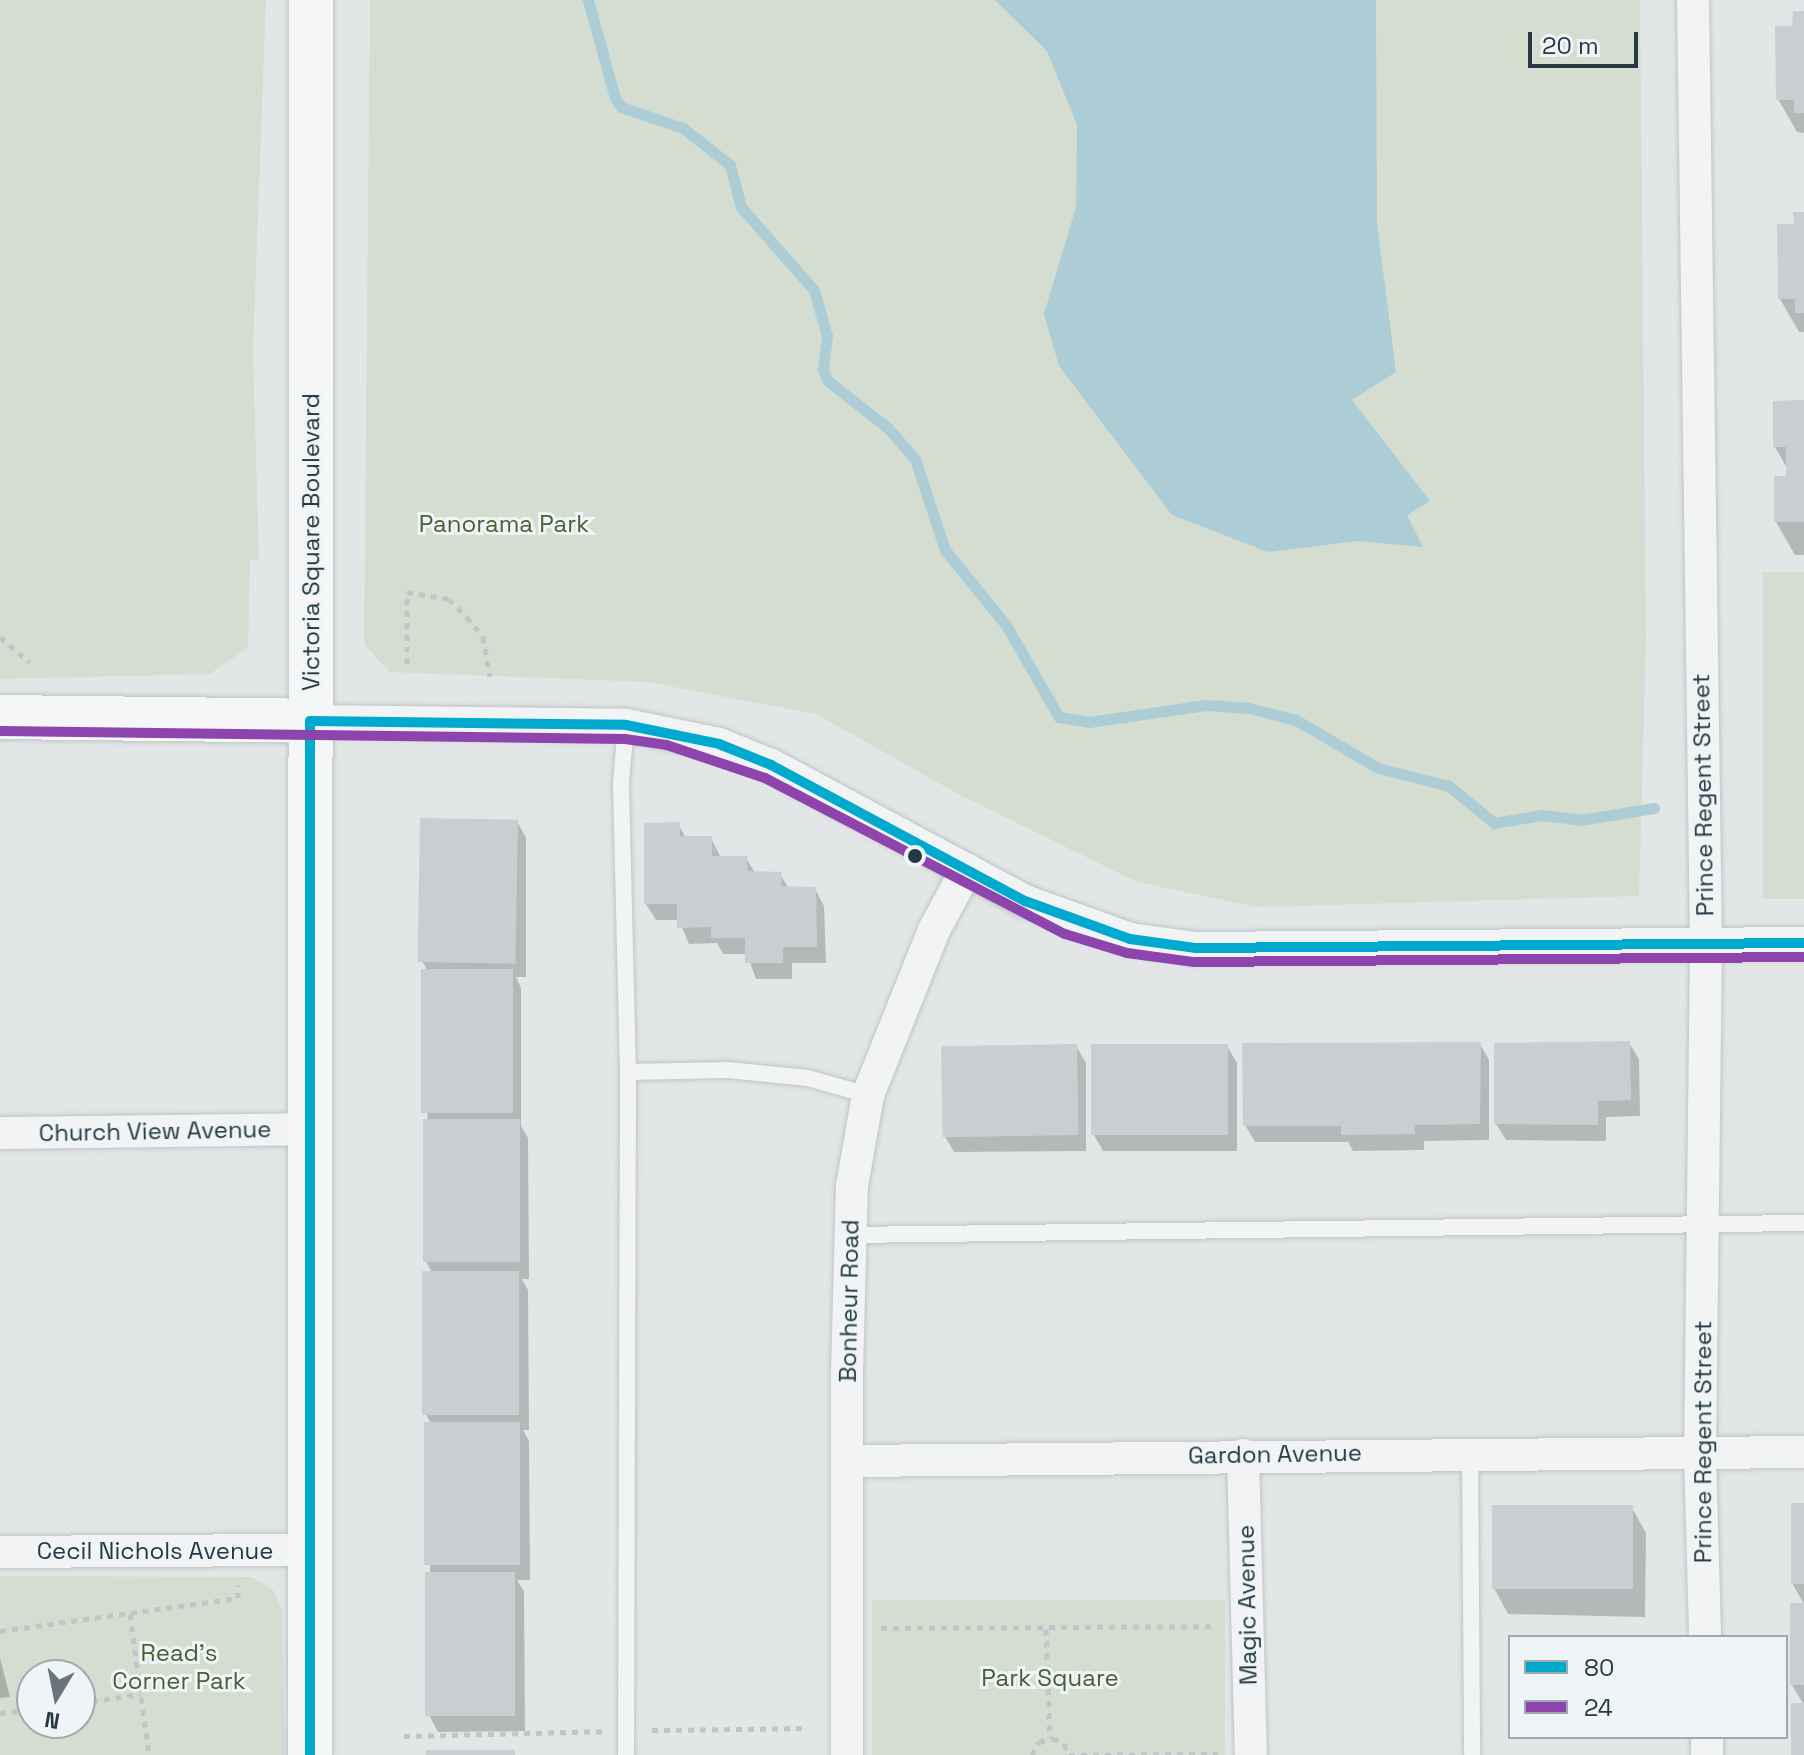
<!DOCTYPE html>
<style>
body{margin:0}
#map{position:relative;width:1804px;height:1755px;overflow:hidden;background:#e2e6e7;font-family:"Space Grotesk",sans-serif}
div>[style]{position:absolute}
.green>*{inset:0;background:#d5ddd1;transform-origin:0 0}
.water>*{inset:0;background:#adcdd6}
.shadow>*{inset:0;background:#0003}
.stream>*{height:11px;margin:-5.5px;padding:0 5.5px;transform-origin:5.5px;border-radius:5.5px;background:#adcdd6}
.building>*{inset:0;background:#caced0;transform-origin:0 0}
.path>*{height:5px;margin-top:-2.5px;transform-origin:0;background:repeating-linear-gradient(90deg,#c0c5c7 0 6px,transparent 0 12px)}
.roads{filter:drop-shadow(0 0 2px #c0c4c5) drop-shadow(0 0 2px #c0c4c5)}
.lane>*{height:16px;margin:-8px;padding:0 8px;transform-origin:8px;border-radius:8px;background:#f1f3f4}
.street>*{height:32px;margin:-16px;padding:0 16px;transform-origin:16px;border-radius:16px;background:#f1f3f4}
.secondary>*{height:44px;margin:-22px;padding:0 22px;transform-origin:22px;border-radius:22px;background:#f5f6f7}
.bus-1>*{height:10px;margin:-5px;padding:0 5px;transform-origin:5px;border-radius:5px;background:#00a9ce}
.bus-2>*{height:10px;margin:-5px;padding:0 5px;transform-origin:5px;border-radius:5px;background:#8e44ad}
.dots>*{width:22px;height:22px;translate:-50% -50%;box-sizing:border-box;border:4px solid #eff5f7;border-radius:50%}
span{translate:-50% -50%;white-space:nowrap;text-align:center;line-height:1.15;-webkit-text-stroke:6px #eff5f7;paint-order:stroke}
.park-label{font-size:24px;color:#486032}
.street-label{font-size:24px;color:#263943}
.legend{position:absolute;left:1508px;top:1635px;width:280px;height:104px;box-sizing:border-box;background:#eff5f7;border:2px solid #9faaaf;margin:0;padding:10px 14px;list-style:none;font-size:24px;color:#263943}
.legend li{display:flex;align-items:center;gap:16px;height:40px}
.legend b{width:40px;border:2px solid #9faaaf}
.north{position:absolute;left:16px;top:1659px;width:80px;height:80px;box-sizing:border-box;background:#eff5f7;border:2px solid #9faaaf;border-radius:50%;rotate:190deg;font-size:22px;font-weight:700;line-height:32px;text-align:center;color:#263943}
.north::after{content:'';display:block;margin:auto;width:28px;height:36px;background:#68767c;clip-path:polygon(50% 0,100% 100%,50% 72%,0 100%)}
.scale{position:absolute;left:1528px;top:32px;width:110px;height:36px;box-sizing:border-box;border:4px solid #263943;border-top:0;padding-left:10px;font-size:24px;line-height:28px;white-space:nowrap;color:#263943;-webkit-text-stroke:6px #eff5f7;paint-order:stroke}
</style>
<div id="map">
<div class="green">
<i style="clip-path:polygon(0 0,266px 0,253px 352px,259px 559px,250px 560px,248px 647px,210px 674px,0 679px)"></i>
<i style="clip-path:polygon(370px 0,1640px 0,1646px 640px,1639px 896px,1257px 907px,1137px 882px,960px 795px,816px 714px,647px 682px,389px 672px,364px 644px)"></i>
<i style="left:1804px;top:572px;width:327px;height:41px;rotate:90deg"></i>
<i style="clip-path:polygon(evenodd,0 1576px,252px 1577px,273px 1590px,282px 1609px,285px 1755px,0 1755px,0 1576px,32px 1675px,80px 1675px,80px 1723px,32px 1723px,32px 1675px)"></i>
<i style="left:872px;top:1600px;width:353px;height:155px"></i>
</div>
<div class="water">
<i style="clip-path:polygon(995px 0,1376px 0,1377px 223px,1396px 372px,1352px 400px,1430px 501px,1407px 515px,1423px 547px,1358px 541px,1268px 552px,1172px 515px,1059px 366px,1044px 314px,1076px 207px,1077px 125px,1047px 51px)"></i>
</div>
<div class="shadow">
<i style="clip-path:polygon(1804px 13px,1804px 133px,1797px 132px,1778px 99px,1794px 28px)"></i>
<i style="clip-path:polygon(1804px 214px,1804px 332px,1799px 332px,1780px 299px,1796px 226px)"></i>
<i style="clip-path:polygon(1804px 402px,1804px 555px,1795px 555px,1776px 522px,1788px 470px,1775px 447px)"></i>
<i style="clip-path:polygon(517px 821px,526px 838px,526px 977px,516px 977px,521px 988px,521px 1126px,528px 1138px,529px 1279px,522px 1279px,528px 1290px,529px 1430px,523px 1430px,529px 1441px,530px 1580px,517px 1580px,524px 1591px,525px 1731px,438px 1732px,429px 1715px,431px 1424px,426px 1414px,432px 1273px,427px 1263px,428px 971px,422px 961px)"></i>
<i style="clip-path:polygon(678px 824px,686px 838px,711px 838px,721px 858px,746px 858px,755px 873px,780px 874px,789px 889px,815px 889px,824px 906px,826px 963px,792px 963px,792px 979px,756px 979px,747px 954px,723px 954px,717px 943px,689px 944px,679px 920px,656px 920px,646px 904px)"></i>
<i style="clip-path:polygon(1629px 1043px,1639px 1059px,1640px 1116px,1606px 1117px,1606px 1141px,1506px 1140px,1496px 1124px)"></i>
<i style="clip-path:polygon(1480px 1044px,1489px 1060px,1489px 1140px,1424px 1141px,1424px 1150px,1353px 1151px,1348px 1142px,1255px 1142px,1245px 1125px)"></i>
<i style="clip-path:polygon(1076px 1046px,1086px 1063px,1086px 1151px,954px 1152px,944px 1135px)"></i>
<i style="clip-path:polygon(1227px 1046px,1237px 1063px,1237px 1151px,1103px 1151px,1094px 1135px)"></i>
<i style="clip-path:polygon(1804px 1505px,1804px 1604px,1792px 1583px)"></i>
<i style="clip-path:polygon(1632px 1508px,1646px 1533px,1645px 1617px,1508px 1614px,1494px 1588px)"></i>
<i style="clip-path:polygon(1804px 1605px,1804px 1705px,1792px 1685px)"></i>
<i style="clip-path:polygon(0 1658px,10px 1697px,0 1698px)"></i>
</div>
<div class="stream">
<i style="left:588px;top:0;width:102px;rotate:74.6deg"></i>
<i style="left:615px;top:98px;width:11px;rotate:56deg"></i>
<i style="left:621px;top:107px;width:65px;rotate:18.7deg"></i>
<i style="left:683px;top:128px;width:60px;rotate:38.2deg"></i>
<i style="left:730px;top:165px;width:43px;rotate:75.3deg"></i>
<i style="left:741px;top:207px;width:111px;rotate:48.7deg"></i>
<i style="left:814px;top:290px;width:48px;rotate:74.2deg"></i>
<i style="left:827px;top:336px;width:34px;rotate:97deg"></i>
<i style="left:823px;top:370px;width:12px;rotate:66deg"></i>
<i style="left:828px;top:381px;width:76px;rotate:38.1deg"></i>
<i style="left:888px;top:428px;width:41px;rotate:48.9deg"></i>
<i style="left:915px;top:459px;width:96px;rotate:71.8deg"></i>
<i style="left:945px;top:550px;width:97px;rotate:50.9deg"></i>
<i style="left:1006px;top:625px;width:106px;rotate:60.1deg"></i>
<i style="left:1059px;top:717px;width:30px;rotate:9deg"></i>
<i style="left:1089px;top:722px;width:118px;rotate:-8.3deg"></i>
<i style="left:1206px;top:705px;width:43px;rotate:4deg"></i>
<i style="left:1249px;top:708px;width:49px;rotate:14.3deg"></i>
<i style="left:1296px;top:720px;width:95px;rotate:30.3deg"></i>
<i style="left:1378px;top:768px;width:73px;rotate:14.2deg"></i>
<i style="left:1449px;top:786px;width:58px;rotate:39.4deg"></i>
<i style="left:1494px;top:823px;width:49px;rotate:-9.5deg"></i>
<i style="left:1542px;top:815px;width:38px;rotate:7deg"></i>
<i style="left:1580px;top:820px;width:75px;rotate:-9.2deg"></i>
</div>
<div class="building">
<i style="clip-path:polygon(1793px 11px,1804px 11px,1804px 113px,1794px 113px,1794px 100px,1776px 100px,1775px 26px,1792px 26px)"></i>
<i style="clip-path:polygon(1793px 212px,1804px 212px,1804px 313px,1795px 313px,1795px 299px,1778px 299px,1777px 224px,1794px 224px)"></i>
<i style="clip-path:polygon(1804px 400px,1804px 522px,1774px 522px,1774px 476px,1786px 476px,1786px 447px,1773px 447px,1773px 401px)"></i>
<i style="left:420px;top:818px;width:98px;height:144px;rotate:1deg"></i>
<i style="clip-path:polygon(680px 822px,680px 836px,712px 836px,712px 856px,747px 856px,748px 871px,782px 872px,781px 886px,816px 887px,817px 947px,783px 947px,783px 963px,745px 963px,745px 938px,711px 938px,711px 927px,677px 928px,677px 904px,644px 904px,644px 823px)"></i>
<i style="left:421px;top:969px;width:92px;height:144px"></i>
<i style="clip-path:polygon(1630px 1041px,1631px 1100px,1598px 1101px,1598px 1125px,1494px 1124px,1494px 1043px)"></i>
<i style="clip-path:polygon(1481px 1042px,1480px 1124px,1415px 1125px,1415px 1134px,1341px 1135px,1341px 1126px,1243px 1126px,1242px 1043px)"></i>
<i style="left:1077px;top:1044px;width:91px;height:136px;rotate:89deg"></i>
<i style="left:1091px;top:1044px;width:137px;height:91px"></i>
<i style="left:520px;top:1119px;width:143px;height:97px;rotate:90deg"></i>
<i style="left:422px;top:1271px;width:97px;height:144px"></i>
<i style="left:424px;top:1422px;width:96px;height:143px"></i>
<i style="left:1791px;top:1503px;width:13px;height:81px"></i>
<i style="left:1492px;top:1505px;width:141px;height:84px"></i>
<i style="left:425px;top:1572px;width:90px;height:144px"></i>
<i style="left:1790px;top:1603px;width:14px;height:82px"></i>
<i style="left:1791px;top:1703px;width:13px;height:52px"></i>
<i style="left:426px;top:1750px;width:89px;height:5px"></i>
</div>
<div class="path">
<i style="left:0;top:637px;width:39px;rotate:40deg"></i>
<i style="left:407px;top:664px;width:72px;rotate:-90deg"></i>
<i style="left:407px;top:592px;width:43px;rotate:9.5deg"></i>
<i style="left:449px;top:599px;width:25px;rotate:45deg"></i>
<i style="left:467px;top:617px;width:26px;rotate:51deg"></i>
<i style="left:483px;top:637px;width:40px;rotate:80deg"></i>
<i style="left:130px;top:1614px;width:142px;rotate:82.3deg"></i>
<i style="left:881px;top:1628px;width:334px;rotate:-0.3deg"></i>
<i style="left:1046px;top:1629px;width:109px;rotate:87.9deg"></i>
<i style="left:0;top:1631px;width:240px;rotate:-7.9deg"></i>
<i style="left:238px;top:1598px;width:13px;rotate:-90deg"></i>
<i style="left:80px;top:1703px;width:61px;rotate:-8.5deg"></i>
<i style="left:0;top:1713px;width:32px;rotate:-7deg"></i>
<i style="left:652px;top:1730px;width:155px;rotate:-0.7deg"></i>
<i style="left:404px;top:1736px;width:198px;rotate:-1.4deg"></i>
<i style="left:1032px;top:1755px;width:15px;rotate:-62deg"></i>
<i style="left:1039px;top:1742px;width:15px;rotate:-16deg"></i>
<i style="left:1053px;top:1738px;width:13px;rotate:29deg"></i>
<i style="left:1064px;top:1744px;width:12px;rotate:66deg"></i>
<i style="left:1069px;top:1755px;width:149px;rotate:-0.4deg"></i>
</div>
<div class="roads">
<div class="lane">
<i style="left:628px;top:1072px;width:100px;rotate:-1.1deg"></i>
<i style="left:728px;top:1070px;width:80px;rotate:5.7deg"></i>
<i style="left:808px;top:1078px;width:62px;rotate:15.8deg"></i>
<i style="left:848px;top:1235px;width:956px;rotate:-0.72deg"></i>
<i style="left:1470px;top:1451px;width:304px;rotate:89.6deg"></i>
<i style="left:626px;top:1755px;width:683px;rotate:-89.83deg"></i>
<i style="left:628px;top:1072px;width:289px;rotate:-91.4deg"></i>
<i style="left:621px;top:783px;width:58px;rotate:-85.1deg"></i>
</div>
<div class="street">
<i style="left:1693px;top:0;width:944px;rotate:89.21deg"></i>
<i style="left:1706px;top:944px;width:510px;rotate:90.67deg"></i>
<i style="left:1700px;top:1454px;width:183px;rotate:88.4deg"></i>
<i style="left:310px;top:721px;width:316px;rotate:0.7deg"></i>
<i style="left:626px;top:725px;width:95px;rotate:11.5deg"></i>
<i style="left:719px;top:744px;width:56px;rotate:22deg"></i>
<i style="left:771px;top:765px;width:288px;rotate:28.2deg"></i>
<i style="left:1025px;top:901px;width:112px;rotate:19.9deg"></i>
<i style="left:1130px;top:939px;width:67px;rotate:7.8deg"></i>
<i style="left:1196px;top:948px;width:608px;rotate:-0.47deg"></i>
<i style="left:0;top:1133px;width:310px;rotate:-0.7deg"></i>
<i style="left:1243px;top:1455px;width:300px;rotate:88.5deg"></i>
<i style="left:849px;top:1461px;width:955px;rotate:-0.54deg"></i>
<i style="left:0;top:1552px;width:309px;rotate:-0.4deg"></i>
<i style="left:1707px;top:1737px;width:18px;rotate:90deg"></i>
<i style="left:847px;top:1755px;width:382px;rotate:-90deg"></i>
<i style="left:847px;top:1373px;width:187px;rotate:-88.5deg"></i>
<i style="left:852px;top:1186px;width:92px;rotate:-80deg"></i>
<i style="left:868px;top:1095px;width:178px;rotate:-68.2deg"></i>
<i style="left:934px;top:930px;width:69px;rotate:-61.6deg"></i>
</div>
<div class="secondary">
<i style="left:0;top:717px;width:310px;rotate:0.7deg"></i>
<i style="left:310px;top:1755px;width:1755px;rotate:-89.97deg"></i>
</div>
</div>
<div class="bus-1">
<i style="left:310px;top:1755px;width:1034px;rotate:-90deg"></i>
<i style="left:310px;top:721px;width:316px;rotate:0.7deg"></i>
<i style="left:626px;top:725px;width:95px;rotate:11.5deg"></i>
<i style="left:719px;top:744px;width:56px;rotate:22deg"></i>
<i style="left:771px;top:765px;width:288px;rotate:28.2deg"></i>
<i style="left:1025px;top:901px;width:112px;rotate:19.9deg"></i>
<i style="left:1130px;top:939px;width:67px;rotate:7.8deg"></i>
<i style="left:1196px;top:948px;width:608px;rotate:-0.47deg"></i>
</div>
<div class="bus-2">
<i style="left:0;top:731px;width:625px;rotate:0.73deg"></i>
<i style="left:625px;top:739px;width:42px;rotate:8.1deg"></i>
<i style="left:667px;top:745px;width:103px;rotate:18.6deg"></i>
<i style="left:765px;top:778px;width:338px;rotate:27.5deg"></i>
<i style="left:1065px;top:934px;width:65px;rotate:17deg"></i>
<i style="left:1127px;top:953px;width:68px;rotate:7.7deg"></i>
<i style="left:1194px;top:962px;width:610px;rotate:-0.47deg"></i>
</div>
<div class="dots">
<i style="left:915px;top:856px;background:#263943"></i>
</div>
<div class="park-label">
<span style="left:504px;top:524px">Panorama Park</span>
<span style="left:179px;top:1667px">Read's<br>Corner Park</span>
<span style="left:1050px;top:1678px">Park Square</span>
</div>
<div class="street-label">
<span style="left:311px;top:542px;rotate:-90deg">Victoria Square Boulevard</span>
<span style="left:1703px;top:795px;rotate:-91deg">Prince Regent Street</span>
<span style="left:155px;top:1131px;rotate:-1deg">Church View Avenue</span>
<span style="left:849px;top:1301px;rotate:-89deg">Bonheur Road</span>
<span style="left:1703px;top:1442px;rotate:-90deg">Prince Regent Street</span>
<span style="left:1275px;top:1454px;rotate:-1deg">Gardon Avenue</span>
<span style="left:155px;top:1551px">Cecil Nichols Avenue</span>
<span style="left:1247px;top:1605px;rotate:-91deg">Magic Avenue</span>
</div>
<ul class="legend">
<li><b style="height:10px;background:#00a9ce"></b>80</li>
<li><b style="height:10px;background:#8e44ad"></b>24</li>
</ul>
<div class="north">N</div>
<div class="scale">20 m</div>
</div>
